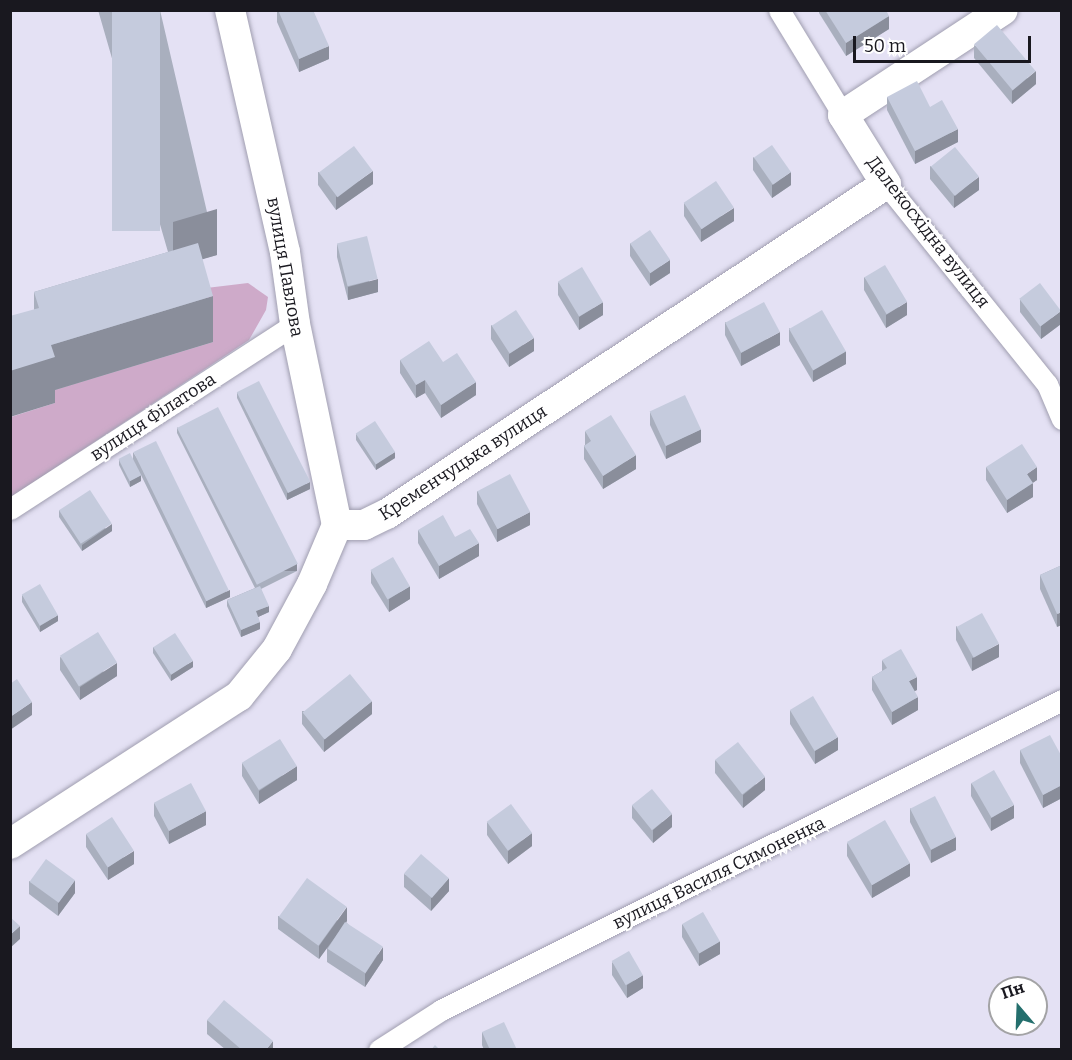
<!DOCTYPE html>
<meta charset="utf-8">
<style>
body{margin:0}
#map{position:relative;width:1072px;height:1060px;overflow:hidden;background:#e4e1f4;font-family:Bitter,serif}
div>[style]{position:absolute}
.green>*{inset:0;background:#ceaac9}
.roads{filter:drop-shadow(0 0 2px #a09eb0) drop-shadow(0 0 2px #a09eb0)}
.street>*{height:21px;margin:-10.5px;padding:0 10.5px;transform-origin:10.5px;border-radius:10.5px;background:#fff}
.secondary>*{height:30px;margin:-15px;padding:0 15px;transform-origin:15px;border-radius:15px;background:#fff}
.wall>*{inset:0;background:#a9afbe}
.shaded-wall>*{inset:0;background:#8a8e9b;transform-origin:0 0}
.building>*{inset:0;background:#c5cbdd;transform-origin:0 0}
span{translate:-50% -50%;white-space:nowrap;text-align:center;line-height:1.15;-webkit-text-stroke:4.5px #fff;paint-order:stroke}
.street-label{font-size:18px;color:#19181f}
.frame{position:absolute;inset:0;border:12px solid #19181f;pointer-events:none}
.north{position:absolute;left:988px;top:976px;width:60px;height:60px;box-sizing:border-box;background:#fff;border:2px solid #a3a3a5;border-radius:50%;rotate:341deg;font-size:16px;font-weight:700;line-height:24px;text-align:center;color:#19181f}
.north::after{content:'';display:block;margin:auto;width:21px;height:27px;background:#246f6d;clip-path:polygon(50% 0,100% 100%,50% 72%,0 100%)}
.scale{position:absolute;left:853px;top:36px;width:178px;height:27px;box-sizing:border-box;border:3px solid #19181f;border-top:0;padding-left:8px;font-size:18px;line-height:21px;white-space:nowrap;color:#19181f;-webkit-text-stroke:4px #fff;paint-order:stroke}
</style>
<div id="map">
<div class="green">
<i style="clip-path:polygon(248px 283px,268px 297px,266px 310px,249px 340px,11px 497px,11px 417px,55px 403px,51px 391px,213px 342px,198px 289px)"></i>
</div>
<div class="roads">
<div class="street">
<i style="left:779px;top:10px;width:123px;rotate:58.6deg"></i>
<i style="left:886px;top:184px;width:257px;rotate:51.2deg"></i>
<i style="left:1047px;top:384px;width:38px;rotate:67deg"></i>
<i style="left:10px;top:509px;width:340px;rotate:-33deg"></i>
<i style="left:379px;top:1050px;width:74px;rotate:-32.8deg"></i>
<i style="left:441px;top:1010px;width:694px;rotate:-26.53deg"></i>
</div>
<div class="secondary">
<i style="left:230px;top:10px;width:248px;rotate:77.2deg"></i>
<i style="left:285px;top:252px;width:73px;rotate:82.1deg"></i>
<i style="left:295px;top:324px;width:205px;rotate:78.2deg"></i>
<i style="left:10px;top:844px;width:273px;rotate:-32.9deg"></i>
<i style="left:239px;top:696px;width:60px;rotate:-51deg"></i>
<i style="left:277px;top:649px;width:74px;rotate:-61.7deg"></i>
<i style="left:312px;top:584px;width:64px;rotate:-67deg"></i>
<i style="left:337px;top:525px;width:27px"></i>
<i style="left:364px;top:525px;width:25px;rotate:-26deg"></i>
<i style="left:387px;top:514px;width:598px;rotate:-33.48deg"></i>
<i style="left:886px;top:184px;width:81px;rotate:-121.9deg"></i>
<i style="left:843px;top:115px;width:191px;rotate:-33.3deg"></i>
</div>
</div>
<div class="wall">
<i style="clip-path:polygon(98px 10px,160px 10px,217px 255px,202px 259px,213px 342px,55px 390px,55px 403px,34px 309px,34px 292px,168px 252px)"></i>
<i style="clip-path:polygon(277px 10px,313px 10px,329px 59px,299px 72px,277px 22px)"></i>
<i style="clip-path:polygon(819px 10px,886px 10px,889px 29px,846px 56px,819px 13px)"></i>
<i style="clip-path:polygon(974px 45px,1036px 84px,1012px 104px,974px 58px)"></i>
<i style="clip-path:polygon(887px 97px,930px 107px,958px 142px,915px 164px,887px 110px)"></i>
<i style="clip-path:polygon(753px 157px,791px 185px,772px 198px,753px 170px)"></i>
<i style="clip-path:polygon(930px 166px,979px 190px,954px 208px,930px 179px)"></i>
<i style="clip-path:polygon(318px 172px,373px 184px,336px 210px,318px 185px)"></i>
<i style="clip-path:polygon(684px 203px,734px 221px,701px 242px,684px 216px)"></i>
<i style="clip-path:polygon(630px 243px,670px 273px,650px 286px,630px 256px)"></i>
<i style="clip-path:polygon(337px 244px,378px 292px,348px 300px,337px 257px)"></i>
<i style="clip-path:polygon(864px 277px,907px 315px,886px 328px,864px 290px)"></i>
<i style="clip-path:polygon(558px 282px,603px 315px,579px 330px,558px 295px)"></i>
<i style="clip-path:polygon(1020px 299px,1061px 324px,1041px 339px,1020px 312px)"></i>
<i style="clip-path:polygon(725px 322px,780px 345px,741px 366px,725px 335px)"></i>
<i style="clip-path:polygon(491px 325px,534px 351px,509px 367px,491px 339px)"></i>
<i style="clip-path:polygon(789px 328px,846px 364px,813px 382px,789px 341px)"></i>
<i style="clip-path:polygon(400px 360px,443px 362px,476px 395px,441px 418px,425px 393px,416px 398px,400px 373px)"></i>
<i style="clip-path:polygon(237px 392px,310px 489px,287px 500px,237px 398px)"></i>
<i style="clip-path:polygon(650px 412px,701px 442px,666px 459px,650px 425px)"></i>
<i style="clip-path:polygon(177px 427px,297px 571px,261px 589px,269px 612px,258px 617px,260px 629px,241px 637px,227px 606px,227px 600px,255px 588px,177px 433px)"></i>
<i style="clip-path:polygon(585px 431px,636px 469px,603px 489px,584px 459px,584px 446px,585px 445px)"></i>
<i style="clip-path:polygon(356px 434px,395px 458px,376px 470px,356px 440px)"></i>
<i style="clip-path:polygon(133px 452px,230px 597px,206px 608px,141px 475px,141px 481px,130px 487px,119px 465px,119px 459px,133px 459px)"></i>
<i style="clip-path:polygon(986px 467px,1037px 480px,1032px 483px,1033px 497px,1007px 513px,986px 480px)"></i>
<i style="clip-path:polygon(477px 491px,530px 525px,497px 542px,477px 504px)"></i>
<i style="clip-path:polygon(59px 510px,112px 531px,82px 551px,59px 517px)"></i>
<i style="clip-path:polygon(418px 530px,455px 537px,479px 556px,439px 579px,418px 543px)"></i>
<i style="clip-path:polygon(1062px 565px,1057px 627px,1040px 589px,1040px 575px)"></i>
<i style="clip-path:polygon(371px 570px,410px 599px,389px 612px,371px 583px)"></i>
<i style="clip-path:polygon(22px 595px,58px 621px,40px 632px,22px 602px)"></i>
<i style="clip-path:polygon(956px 626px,999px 657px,972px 671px,956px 640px)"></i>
<i style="clip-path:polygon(153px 647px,193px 667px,171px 681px,153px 653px)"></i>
<i style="clip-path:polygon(60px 657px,117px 676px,80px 700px,60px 670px)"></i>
<i style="clip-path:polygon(882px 660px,917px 690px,914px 691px,918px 710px,892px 725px,872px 690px,872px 677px,882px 671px)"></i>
<i style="clip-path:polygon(790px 710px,838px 750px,815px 764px,790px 724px)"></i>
<i style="clip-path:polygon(302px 711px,372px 714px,324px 752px,302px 724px)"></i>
<i style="clip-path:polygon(1020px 750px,1062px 757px,1062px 798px,1043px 808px,1020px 763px)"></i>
<i style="clip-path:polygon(715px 760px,765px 790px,743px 808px,715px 773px)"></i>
<i style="clip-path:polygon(242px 763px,297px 780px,259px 804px,242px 776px)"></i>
<i style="clip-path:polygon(971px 783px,1014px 818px,991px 831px,971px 796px)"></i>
<i style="clip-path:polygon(154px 803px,206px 825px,169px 844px,154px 816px)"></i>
<i style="clip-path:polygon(632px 805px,672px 827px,653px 843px,632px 818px)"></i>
<i style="clip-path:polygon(910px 808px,956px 850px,931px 863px,910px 822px)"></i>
<i style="clip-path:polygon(487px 822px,532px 846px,508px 864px,487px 835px)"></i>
<i style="clip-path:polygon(86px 834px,134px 864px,108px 880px,86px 847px)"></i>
<i style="clip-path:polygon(847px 843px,910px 876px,872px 898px,847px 856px)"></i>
<i style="clip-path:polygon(404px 874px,449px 891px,431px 911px,404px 887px)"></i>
<i style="clip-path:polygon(29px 881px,75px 893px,58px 916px,29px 894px)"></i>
<i style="clip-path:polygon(278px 916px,347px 921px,346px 922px,383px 960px,365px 987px,327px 962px,327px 948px,329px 945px,319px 959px,278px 929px)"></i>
<i style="clip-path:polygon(682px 924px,720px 954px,699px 966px,682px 937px)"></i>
<i style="clip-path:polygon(612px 962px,643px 988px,627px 998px,612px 975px)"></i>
<i style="clip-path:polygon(207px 1020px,273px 1050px,226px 1050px,207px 1034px)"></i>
<i style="clip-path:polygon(482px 1032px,517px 1050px,484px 1050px,482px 1045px)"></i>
</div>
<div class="shaded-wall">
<i style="clip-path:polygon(889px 16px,889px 29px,846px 56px,846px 43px)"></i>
<i style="clip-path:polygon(329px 46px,329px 59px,299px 72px,299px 59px)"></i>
<i style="clip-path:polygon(1036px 71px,1036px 84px,1012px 104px,1012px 91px)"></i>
<i style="clip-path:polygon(958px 129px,958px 142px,915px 164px,915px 151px)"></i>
<i style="clip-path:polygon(373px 171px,373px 184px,336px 210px,336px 197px)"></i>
<i style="clip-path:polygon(791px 172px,791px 185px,772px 198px,772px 185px)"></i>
<i style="clip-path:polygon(979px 177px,979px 190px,954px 208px,954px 195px)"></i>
<i style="clip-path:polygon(734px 208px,734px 221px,701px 242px,701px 229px)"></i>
<i style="clip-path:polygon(217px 209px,217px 255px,173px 268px,173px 222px)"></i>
<i style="clip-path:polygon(670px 260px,670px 273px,650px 286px,650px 273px)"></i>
<i style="clip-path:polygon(378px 279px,378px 292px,348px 300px,348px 287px)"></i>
<i style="clip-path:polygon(213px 296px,213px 342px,55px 390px,55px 403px,10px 417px,10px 371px,51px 345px)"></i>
<i style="clip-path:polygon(603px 302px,603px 315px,579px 330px,579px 317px)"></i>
<i style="clip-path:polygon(907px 302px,907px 315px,886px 328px,886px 315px)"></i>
<i style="clip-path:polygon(1061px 311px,1061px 324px,1041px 339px,1041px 326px)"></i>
<i style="clip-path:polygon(780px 332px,780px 345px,741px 366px,741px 353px)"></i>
<i style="clip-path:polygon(534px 338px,534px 351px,509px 367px,509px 354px)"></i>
<i style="clip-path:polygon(846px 351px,846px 364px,813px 382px,813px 369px)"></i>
<i style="clip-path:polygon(425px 380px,425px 393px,416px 398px,416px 385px)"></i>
<i style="clip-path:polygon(476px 382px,476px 395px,441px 418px,441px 405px)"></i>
<i style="clip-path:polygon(701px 429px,701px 442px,666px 459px,666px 446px)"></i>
<i style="clip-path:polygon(395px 452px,395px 458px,376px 470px,376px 463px)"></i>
<i style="clip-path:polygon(636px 455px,636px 469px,603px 489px,603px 476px)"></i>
<i style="clip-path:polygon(1037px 467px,1037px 480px,1027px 487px,1027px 474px)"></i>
<i style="clip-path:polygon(141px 475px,141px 481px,130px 487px,130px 481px)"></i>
<i style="clip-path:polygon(310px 482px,310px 489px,287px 500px,287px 493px)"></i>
<i style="clip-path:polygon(1033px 483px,1033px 497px,1007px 513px,1007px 500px)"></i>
<i style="clip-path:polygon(530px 512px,530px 525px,497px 542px,497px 529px)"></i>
<i style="clip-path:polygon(112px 524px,112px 531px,82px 551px,82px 545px)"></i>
<i style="clip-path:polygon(479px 543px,479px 556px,439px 579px,439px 566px)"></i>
<i style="left:297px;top:564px;width:7px;height:45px;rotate:90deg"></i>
<i style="clip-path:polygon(410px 586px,410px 599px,389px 612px,389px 599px)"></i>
<i style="clip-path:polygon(230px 590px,230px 597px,206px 608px,206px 601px)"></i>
<i style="clip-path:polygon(269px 606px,269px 612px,256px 618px,256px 611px)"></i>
<i style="clip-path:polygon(1062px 612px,1062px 625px,1057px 627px,1057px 614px)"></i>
<i style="clip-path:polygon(58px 615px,58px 621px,40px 632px,40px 626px)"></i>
<i style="clip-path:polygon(260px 622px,260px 629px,241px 637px,241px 630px)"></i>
<i style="clip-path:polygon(999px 644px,999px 657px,972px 671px,972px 658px)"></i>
<i style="clip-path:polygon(193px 661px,193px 667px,171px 681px,171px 674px)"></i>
<i style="clip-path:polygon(117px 663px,117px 676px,80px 700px,80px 687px)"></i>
<i style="clip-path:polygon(917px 677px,917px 690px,909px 694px,909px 681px)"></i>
<i style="clip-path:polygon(918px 697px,918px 710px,892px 725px,892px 712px)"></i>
<i style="clip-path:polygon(372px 701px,372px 714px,324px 752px,324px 739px)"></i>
<i style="clip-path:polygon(32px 702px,32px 715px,10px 730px,10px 717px)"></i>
<i style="clip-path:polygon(838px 737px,838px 750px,815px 764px,815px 751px)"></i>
<i style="clip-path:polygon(297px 766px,297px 780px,259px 804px,259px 791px)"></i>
<i style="clip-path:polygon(765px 777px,765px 790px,743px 808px,743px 795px)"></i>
<i style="clip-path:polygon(1062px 785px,1062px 798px,1043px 808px,1043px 795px)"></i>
<i style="clip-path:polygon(1014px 805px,1014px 818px,991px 831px,991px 818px)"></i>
<i style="clip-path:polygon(206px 811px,206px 825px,169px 844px,169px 831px)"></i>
<i style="clip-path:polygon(672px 814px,672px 827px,653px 843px,653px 830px)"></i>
<i style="clip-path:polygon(532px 833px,532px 846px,508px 864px,508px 851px)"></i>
<i style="clip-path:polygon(956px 837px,956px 850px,931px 863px,931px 850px)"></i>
<i style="clip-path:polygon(134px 851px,134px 864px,108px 880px,108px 867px)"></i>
<i style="clip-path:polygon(910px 863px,910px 876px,872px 898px,872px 885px)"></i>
<i style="clip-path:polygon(449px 878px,449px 891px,431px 911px,431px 898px)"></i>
<i style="clip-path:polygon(75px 880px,75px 893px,58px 916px,58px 903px)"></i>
<i style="clip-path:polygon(347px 907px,347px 921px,319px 959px,319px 946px)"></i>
<i style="clip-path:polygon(20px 926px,20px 939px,10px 948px,10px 935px)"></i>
<i style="clip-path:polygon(720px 941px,720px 954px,699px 966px,699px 953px)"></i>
<i style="clip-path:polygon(383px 947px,383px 960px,365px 987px,365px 974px)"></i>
<i style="clip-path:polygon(643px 975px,643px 988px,627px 998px,627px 985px)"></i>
<i style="clip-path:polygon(273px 1041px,273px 1050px,266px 1050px)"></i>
</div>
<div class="building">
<i style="left:112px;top:10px;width:48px;height:221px"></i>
<i style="clip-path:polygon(278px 10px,313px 10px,329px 46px,299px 59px)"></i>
<i style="clip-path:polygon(825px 10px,886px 10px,889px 16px,846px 43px)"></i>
<i style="left:997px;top:25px;width:60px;height:30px;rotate:50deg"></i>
<i style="clip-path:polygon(917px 81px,930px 107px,942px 100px,958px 129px,915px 151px,887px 97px)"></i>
<i style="left:772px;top:145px;width:33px;height:22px;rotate:55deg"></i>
<i style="left:354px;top:146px;width:31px;height:44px;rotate:53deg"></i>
<i style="left:955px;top:147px;width:38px;height:31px;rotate:51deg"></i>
<i style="left:716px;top:181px;width:32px;height:39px;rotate:56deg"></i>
<i style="left:650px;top:230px;width:36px;height:24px;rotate:56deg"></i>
<i style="left:367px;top:236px;width:44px;height:31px;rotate:76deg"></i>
<i style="clip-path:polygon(198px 243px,213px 296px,51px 345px,55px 357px,10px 371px,10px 316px,39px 308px,34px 292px)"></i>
<i style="left:885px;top:265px;width:43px;height:24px;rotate:59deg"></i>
<i style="left:582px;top:267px;width:41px;height:28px;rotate:59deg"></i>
<i style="left:1040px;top:283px;width:35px;height:26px;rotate:53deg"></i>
<i style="left:764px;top:302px;width:34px;height:44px;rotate:62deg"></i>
<i style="left:516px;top:310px;width:33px;height:29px;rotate:57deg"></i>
<i style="left:822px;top:310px;width:48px;height:38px;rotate:60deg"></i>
<i style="clip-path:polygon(429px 341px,443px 362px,457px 353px,476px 382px,441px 405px,425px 380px,416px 385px,400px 360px)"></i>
<i style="left:259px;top:381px;width:113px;height:25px;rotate:63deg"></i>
<i style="left:685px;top:395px;width:38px;height:39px;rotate:65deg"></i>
<i style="left:218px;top:407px;width:176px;height:46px;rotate:63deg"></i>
<i style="clip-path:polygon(611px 415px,636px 455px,603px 476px,584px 446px,591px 441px,585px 431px)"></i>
<i style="left:375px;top:421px;width:37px;height:23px;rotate:57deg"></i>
<i style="left:156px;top:441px;width:166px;height:25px;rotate:64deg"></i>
<i style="clip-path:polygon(1022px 444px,1037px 467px,1027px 474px,1033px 483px,1007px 500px,986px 467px)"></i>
<i style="left:130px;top:453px;width:25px;height:13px;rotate:63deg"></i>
<i style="left:510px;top:474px;width:43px;height:37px;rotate:62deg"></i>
<i style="left:90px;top:490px;width:40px;height:37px;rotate:57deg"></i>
<i style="clip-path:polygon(443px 515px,455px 537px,470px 529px,479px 543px,439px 566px,418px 530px)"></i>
<i style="left:393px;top:557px;width:34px;height:26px;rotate:60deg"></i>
<i style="clip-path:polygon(1062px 565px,1062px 612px,1057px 614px,1040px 575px)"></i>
<i style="left:40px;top:584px;width:36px;height:21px;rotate:60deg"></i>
<i style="clip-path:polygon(260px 586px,269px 606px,256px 611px,260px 622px,241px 630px,227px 600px)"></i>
<i style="left:982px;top:613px;width:35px;height:29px;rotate:61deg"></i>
<i style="left:98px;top:632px;width:36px;height:45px;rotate:58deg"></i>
<i style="left:175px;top:633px;width:33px;height:26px;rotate:57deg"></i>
<i style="clip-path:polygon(901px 649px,917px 677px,909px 681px,918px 697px,892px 712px,872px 677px,887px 668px,882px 660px)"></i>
<i style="left:350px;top:674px;width:35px;height:61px;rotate:51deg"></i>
<i style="clip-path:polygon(17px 679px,32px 702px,10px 717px,10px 684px)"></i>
<i style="left:813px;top:696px;width:48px;height:27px;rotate:59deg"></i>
<i style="clip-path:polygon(1050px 735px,1062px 757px,1062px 785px,1043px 795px,1020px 750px)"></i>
<i style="left:280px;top:739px;width:32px;height:45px;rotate:58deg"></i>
<i style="left:738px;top:742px;width:44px;height:29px;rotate:52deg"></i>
<i style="left:994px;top:770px;width:40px;height:26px;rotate:60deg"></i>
<i style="left:191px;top:783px;width:32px;height:42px;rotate:62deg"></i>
<i style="left:652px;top:789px;width:32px;height:26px;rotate:51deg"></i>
<i style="left:935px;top:796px;width:46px;height:28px;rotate:63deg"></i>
<i style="left:511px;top:804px;width:36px;height:30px;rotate:54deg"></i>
<i style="left:112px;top:817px;width:40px;height:31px;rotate:57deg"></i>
<i style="left:885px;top:820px;width:50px;height:44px;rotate:60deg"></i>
<i style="left:421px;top:854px;width:37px;height:26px;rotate:41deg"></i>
<i style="left:46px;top:859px;width:36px;height:28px;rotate:36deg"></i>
<i style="left:307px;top:878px;width:49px;height:48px;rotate:36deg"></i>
<i style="left:703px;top:912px;width:34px;height:24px;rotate:60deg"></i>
<i style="clip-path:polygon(10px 917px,20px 926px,10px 935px)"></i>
<i style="left:345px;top:922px;width:45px;height:32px;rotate:33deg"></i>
<i style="left:629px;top:951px;width:28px;height:20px;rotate:60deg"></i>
<i style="clip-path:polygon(224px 1000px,273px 1041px,266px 1050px,242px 1050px,207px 1020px)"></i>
<i style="clip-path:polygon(504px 1022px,517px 1050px,490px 1050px,482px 1032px)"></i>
<i style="clip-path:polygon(435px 1045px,440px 1050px,431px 1050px)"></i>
</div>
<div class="street-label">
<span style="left:928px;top:232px;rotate:52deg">Далекосхідна вулиця</span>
<span style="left:285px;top:267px;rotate:80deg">вулиця Павлова</span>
<span style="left:153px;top:417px;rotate:-33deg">вулиця Філатова</span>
<span style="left:463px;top:463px;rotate:-33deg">Кременчуцька вулиця</span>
<span style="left:719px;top:873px;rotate:-26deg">вулиця Василя Симоненка</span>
</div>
<div class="frame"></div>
<div class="north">Пн</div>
<div class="scale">50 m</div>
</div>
